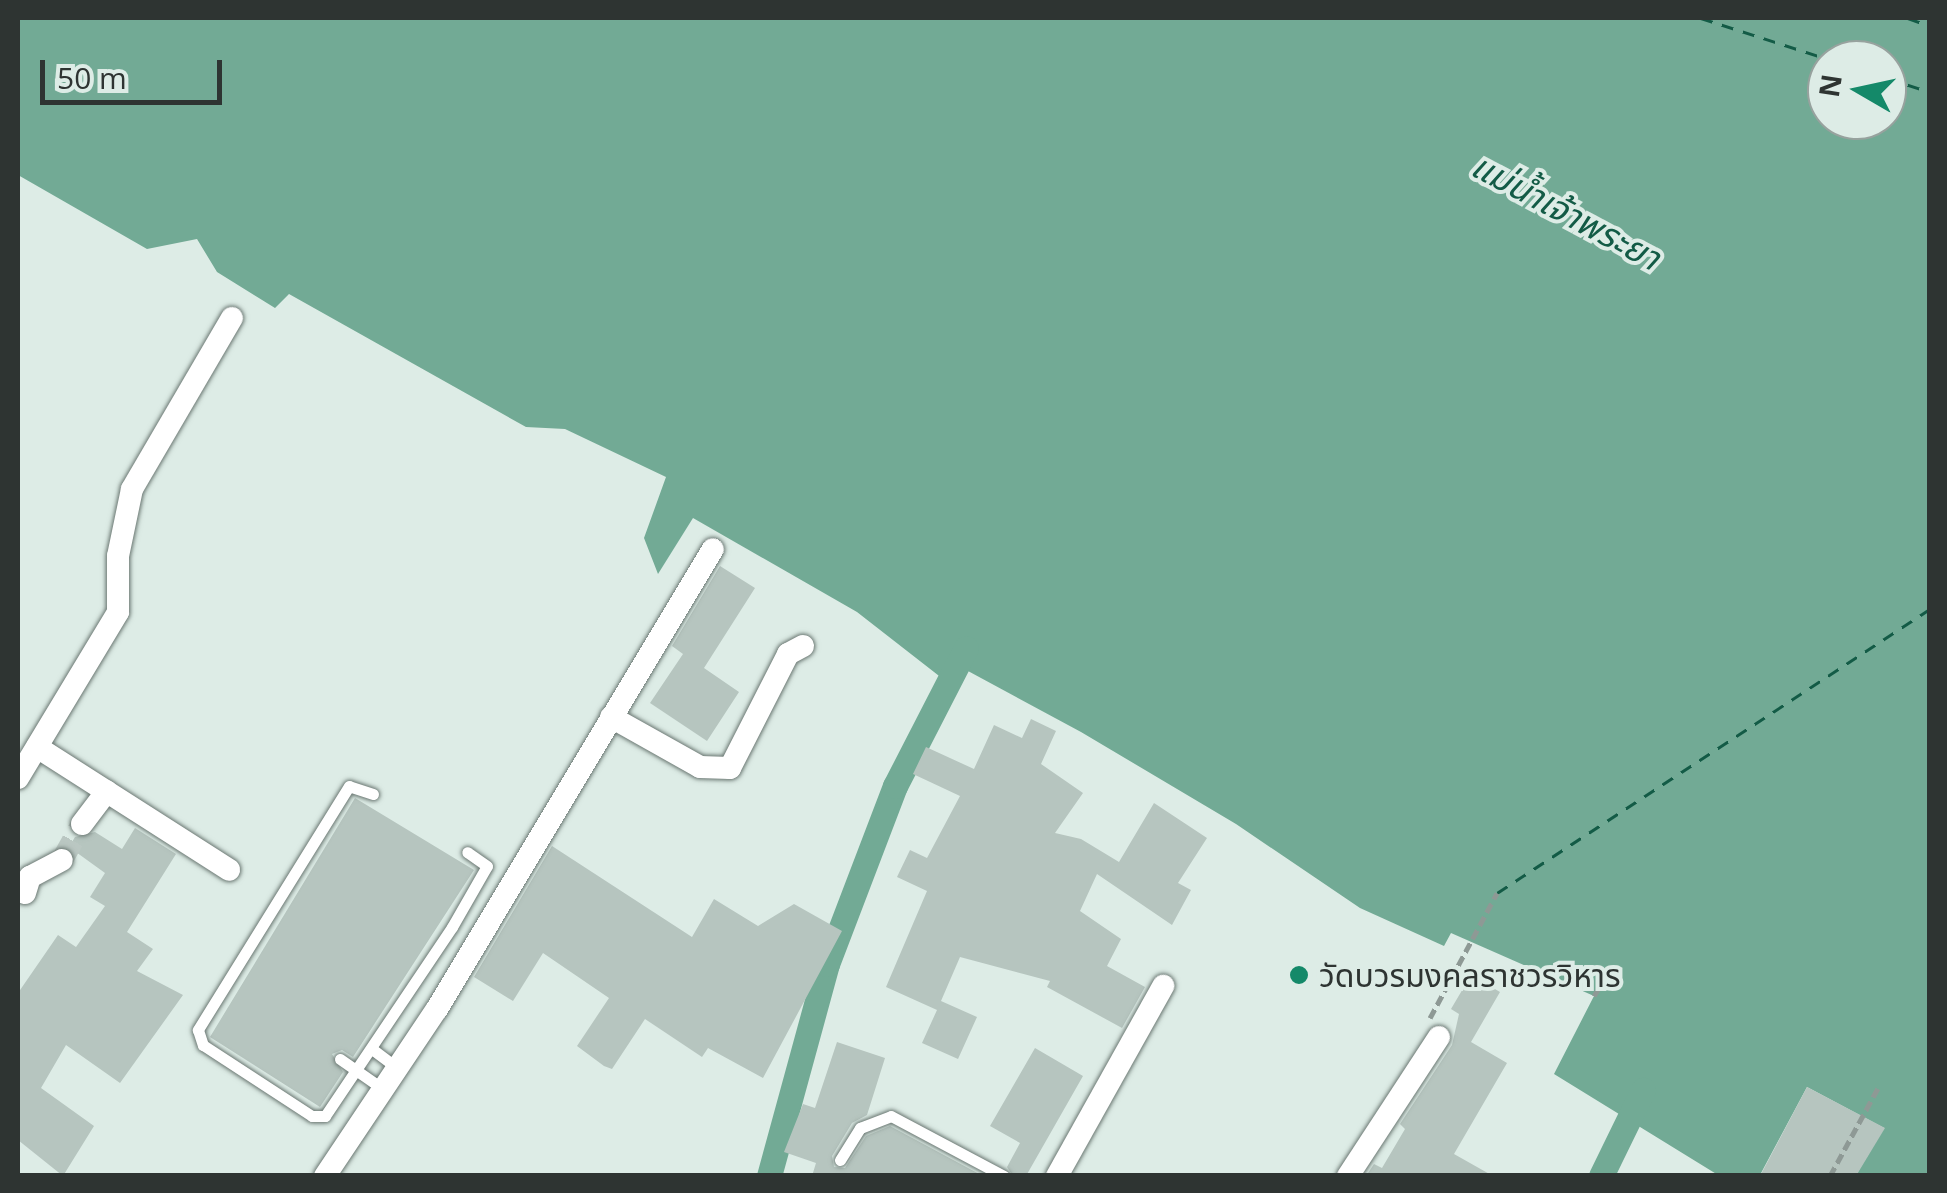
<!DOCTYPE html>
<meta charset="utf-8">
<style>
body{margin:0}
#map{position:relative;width:1947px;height:1193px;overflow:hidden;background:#ddece6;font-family:"Open Sans","Noto Sans Thai",sans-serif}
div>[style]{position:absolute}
.water>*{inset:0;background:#72aa95}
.canal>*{height:25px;margin:-12.5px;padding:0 12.5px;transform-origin:12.5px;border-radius:12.5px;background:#72aa95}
.ferry>*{height:2.5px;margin-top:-1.25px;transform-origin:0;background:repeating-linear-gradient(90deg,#135b46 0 12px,transparent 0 22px)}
.building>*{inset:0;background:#b6c5bf}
.street-tunnel>*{height:22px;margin-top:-11px;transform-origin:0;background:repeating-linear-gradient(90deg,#bac7c2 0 22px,transparent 0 33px)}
.path>*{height:5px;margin-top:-2.5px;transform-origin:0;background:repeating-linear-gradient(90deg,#8e9995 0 10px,transparent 0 15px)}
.roads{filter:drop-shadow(0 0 2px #6a7772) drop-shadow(0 0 2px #6a7772)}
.lane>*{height:11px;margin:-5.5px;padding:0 5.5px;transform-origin:5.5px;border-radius:5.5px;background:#fff}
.street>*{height:22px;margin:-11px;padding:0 11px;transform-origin:11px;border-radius:11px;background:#fff}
.dots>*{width:28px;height:28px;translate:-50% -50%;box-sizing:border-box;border:5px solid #ddece6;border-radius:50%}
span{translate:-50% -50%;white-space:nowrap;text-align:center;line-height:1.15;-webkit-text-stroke:8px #ddece6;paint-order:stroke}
.poi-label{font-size:32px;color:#2e3432}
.left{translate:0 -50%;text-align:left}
.water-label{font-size:35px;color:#135b46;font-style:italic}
.frame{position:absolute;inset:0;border:20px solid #2e3432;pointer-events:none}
.north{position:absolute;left:1807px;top:40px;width:100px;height:100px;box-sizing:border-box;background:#ddece6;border:2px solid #97a29e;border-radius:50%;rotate:279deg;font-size:28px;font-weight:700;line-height:40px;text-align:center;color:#2e3432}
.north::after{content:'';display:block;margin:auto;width:35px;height:45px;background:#148969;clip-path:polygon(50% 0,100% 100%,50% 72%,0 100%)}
.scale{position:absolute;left:40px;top:60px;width:182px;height:45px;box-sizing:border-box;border:5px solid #2e3432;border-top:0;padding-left:12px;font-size:30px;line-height:35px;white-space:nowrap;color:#2e3432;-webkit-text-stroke:8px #ddece6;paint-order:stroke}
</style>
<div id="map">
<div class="water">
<i style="clip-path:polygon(evenodd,18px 18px,1929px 18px,1929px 1175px,1856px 1175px,1884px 1128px,1807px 1087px,1760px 1175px,1718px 1175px,1554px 1074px,1594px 996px,1451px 933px,1444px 946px,1360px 908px,1236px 824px,1081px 732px,968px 671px,943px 679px,857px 612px,693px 518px,658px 574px,644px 538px,666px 477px,565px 429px,526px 427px,289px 294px,275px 308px,217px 272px,197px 239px,147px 249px,18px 175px,18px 18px,1827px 60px,1887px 60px,1887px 120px,1827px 120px,1827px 60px)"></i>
</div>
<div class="canal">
<i style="left:769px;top:1176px;width:220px;rotate:-74.7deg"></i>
<i style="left:827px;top:964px;width:191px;rotate:-69.1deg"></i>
<i style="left:895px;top:786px;width:155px;rotate:-62.8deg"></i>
<i style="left:1601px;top:1176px;width:96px;rotate:-64deg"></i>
</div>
<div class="ferry">
<i style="left:1701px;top:18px;width:137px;rotate:17.9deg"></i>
<i style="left:1908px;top:18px;width:23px;rotate:20deg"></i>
<i style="left:1887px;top:78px;width:45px;rotate:18deg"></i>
<i style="left:1497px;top:893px;width:518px;rotate:-33.26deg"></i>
</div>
<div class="building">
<i style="clip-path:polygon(720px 566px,755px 588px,704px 668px,739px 692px,707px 741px,650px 703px,683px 654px,672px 646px)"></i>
<i style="clip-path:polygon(1031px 719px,1056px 731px,1041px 764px,1083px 793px,1055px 833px,1081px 839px,1119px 862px,1154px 803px,1207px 838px,1178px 883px,1191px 890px,1172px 925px,1097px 874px,1080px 911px,1121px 939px,1107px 966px,1145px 987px,1122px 1028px,1047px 987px,1050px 981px,960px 957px,941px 1001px,977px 1017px,958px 1059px,922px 1043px,937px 1010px,886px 987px,927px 891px,897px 877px,910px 850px,927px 858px,960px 796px,913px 774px,926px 747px,974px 769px,994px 725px,1022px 738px)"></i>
<i style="clip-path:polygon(355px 798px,474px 870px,353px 1057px,342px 1050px,332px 1054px,343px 1072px,320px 1107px,210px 1037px)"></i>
<i style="clip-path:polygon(135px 828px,176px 854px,127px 932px,153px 949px,137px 971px,183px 995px,120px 1083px,66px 1045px,41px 1088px,94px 1126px,63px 1176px,18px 1140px,18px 993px,58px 935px,76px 947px,105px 906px,90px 897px,105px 873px,69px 847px,75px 837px,95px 832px,122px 849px)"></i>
<i style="clip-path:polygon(552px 846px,692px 937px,714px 899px,758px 926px,794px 904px,842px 931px,763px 1078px,708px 1048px,702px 1057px,645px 1019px,612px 1069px,604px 1066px,577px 1046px,609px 998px,543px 953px,513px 1001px,474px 977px)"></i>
<i style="clip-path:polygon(1471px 975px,1500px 992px,1471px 1042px,1507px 1063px,1454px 1154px,1493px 1176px,1366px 1176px,1374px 1164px,1382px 1168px,1405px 1129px,1400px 1124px,1452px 1045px,1459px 1014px,1451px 1009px)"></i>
<i style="clip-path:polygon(837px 1042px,885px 1058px,867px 1115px,852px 1123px,832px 1156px,834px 1167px,845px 1168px,866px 1136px,890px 1126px,983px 1176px,812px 1176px,816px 1163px,784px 1152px,803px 1104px,815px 1108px)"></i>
<i style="clip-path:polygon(1035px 1048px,1083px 1076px,1026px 1176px,1013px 1176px,1007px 1167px,1020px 1143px,990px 1126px)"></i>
<i style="clip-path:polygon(1807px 1087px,1885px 1128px,1856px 1176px,1760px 1176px)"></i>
</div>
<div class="street-tunnel">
<i style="left:62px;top:860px;width:41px;rotate:-60.9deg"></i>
</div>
<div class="path">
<i style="left:1594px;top:996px;width:26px;rotate:-58deg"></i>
<i style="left:1430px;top:1018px;width:142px;rotate:-61.8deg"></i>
<i style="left:1830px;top:1176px;width:100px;rotate:-61.4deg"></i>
</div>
<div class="roads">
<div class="lane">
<i style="left:373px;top:794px;width:25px;rotate:-162deg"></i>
<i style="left:349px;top:786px;width:287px;rotate:121.8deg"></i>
<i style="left:198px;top:1030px;width:16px;rotate:72deg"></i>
<i style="left:203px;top:1045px;width:130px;rotate:33.1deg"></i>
<i style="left:312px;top:1116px;width:13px"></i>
<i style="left:325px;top:1116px;width:228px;rotate:-56.1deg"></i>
<i style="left:452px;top:927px;width:70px;rotate:-60.2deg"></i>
<i style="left:487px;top:866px;width:24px;rotate:-145deg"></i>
<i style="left:372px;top:1049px;width:31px;rotate:37deg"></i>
<i style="left:340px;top:1059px;width:52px;rotate:34.9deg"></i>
<i style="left:840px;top:1160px;width:38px;rotate:-58deg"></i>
<i style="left:860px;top:1128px;width:33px;rotate:-21deg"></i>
<i style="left:891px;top:1116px;width:128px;rotate:28deg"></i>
</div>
<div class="street">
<i style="left:611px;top:717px;width:102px;rotate:29.3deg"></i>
<i style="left:700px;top:767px;width:30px;rotate:2deg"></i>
<i style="left:730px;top:768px;width:128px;rotate:-63deg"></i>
<i style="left:788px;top:654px;width:17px;rotate:-28deg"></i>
<i style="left:37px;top:747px;width:228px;rotate:32.6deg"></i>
<i style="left:18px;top:778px;width:194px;rotate:-58.9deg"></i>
<i style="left:118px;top:612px;width:56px;rotate:-90deg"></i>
<i style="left:118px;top:556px;width:68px;rotate:-78.2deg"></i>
<i style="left:132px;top:489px;width:198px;rotate:-59.7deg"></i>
<i style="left:82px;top:824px;width:41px;rotate:-52.9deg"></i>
<i style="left:25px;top:893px;width:17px;rotate:-73deg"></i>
<i style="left:30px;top:877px;width:36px;rotate:-28deg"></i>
<i style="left:325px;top:1176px;width:201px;rotate:-56.2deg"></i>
<i style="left:437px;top:1009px;width:536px;rotate:-59.04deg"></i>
<i style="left:1057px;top:1176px;width:218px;rotate:-60.8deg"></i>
<i style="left:1348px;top:1176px;width:166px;rotate:-56.8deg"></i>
</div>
</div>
<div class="dots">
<i style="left:1299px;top:975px;background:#148969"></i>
</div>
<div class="poi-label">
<span class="left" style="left:1319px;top:975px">วัดบวรมงคลราชวรวิหาร</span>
</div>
<div class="water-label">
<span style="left:1566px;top:211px;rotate:28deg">แม่น้ำเจ้าพระยา</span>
</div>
<div class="frame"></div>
<div class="north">N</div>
<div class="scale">50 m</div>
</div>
